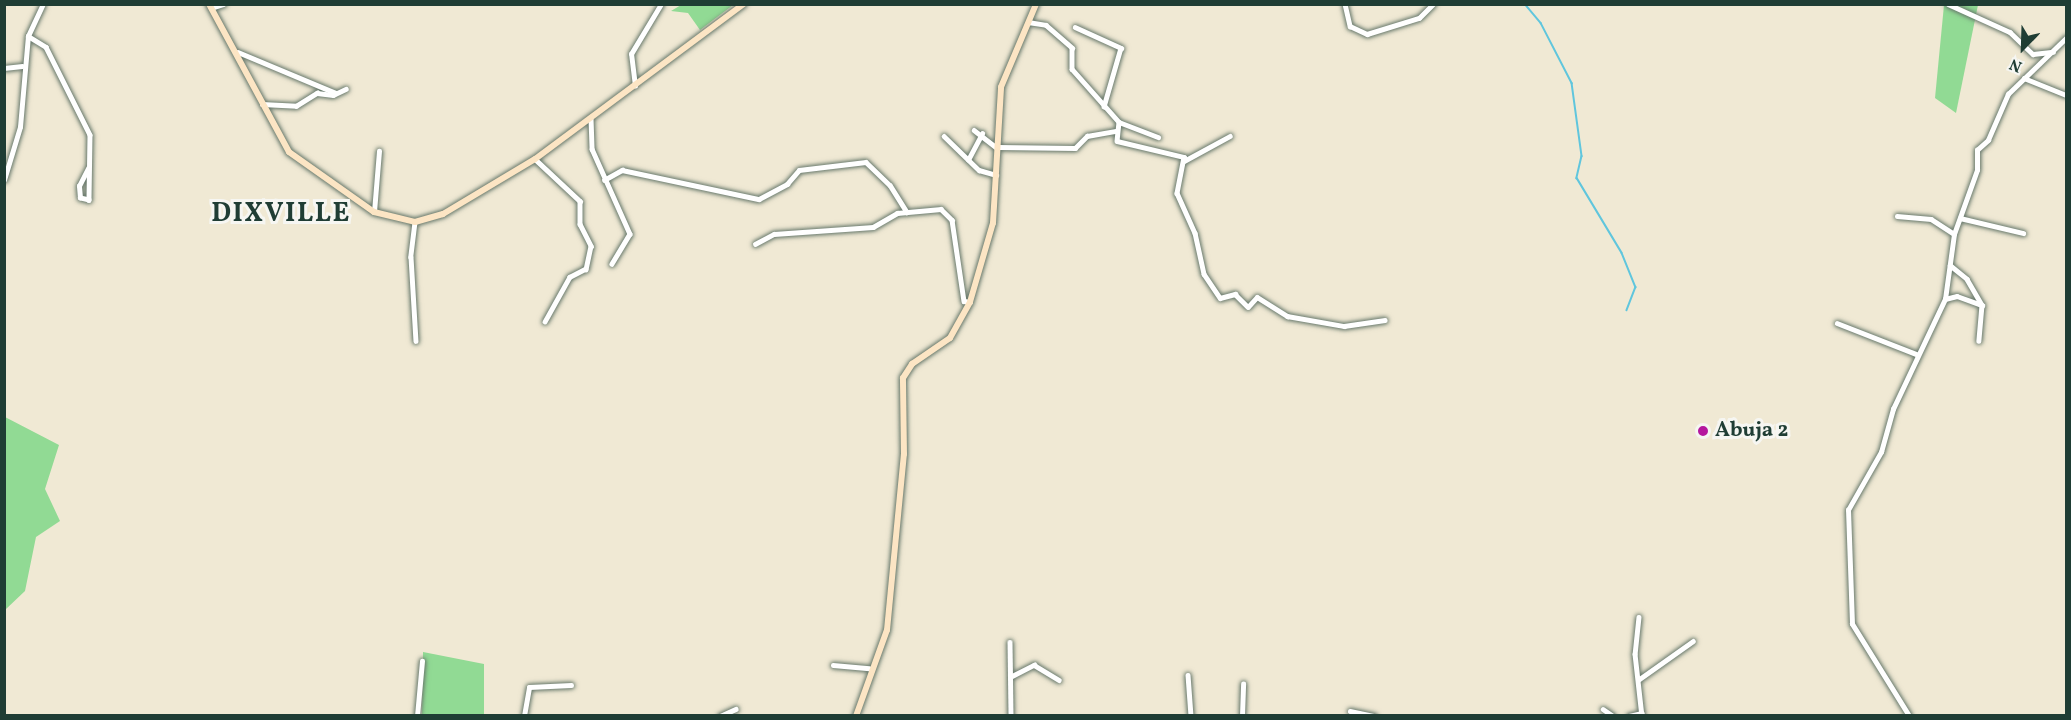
<!DOCTYPE html>
<style>
body{margin:0}
#map{position:relative;width:2071px;height:720px;overflow:hidden;background:#f0e9d4;font-family:Vollkorn,serif}
div>[style]{position:absolute}
.green>*{inset:0;background:#91da94}
.stream>*{height:1.5px;margin:-0.75px;padding:0 0.75px;transform-origin:0.75px;border-radius:0.75px;background:#60c6dd}
.roads{filter:drop-shadow(0 0 2px #68796c) drop-shadow(0 0 2px #68796c)}
.street>*{height:4.5px;margin:-2.25px;padding:0 2.25px;transform-origin:2.25px;border-radius:2.25px;background:#fff}
.secondary>*{height:6px;margin:-3px;padding:0 3px;transform-origin:3px;border-radius:3px;background:#fce5c4}
.dots>*{width:16px;height:16px;translate:-50% -50%;box-sizing:border-box;border:3px solid #f6f6f2;border-radius:50%}
span{translate:-50% -50%;white-space:nowrap;text-align:center;line-height:1.15;-webkit-text-stroke:6px #f6f6f2;paint-order:stroke}
.poi-label{font-size:21px;color:#1f3d34;font-weight:700}
.left{translate:0 -50%;text-align:left}
.district-label{font-size:27px;color:#1f3d34;font-weight:700;letter-spacing:1.5px}
.frame{position:absolute;inset:0;border:6px solid #1f3d34;pointer-events:none}
.north{position:absolute;left:1993px;top:18px;width:60px;height:60px;-webkit-text-stroke:4px #f6f6f2;paint-order:stroke;rotate:203deg;font-size:16px;font-weight:700;line-height:24px;text-align:center;color:#1f3d34}
.north::after{content:'';display:block;margin:auto;width:21px;height:27px;background:#1f3d34;clip-path:polygon(50% 0,100% 100%,50% 72%,0 100%)}
</style>
<div id="map">
<div class="green">
<i style="clip-path:polygon(681px 5px,681px 4px,733px 5px,700px 30px,688px 13px,671px 11px)"></i>
<i style="clip-path:polygon(1944px 5px,1978px 5px,1956px 113px,1935px 98px)"></i>
<i style="clip-path:polygon(5px 417px,59px 445px,45px 489px,60px 521px,36px 537px,25px 591px,5px 610px)"></i>
<i style="clip-path:polygon(423px 652px,484px 664px,484px 715px,422px 716px)"></i>
</div>
<div class="stream">
<i style="left:1525px;top:4px;width:25px;rotate:50deg"></i>
<i style="left:1541px;top:23px;width:68px;rotate:62.7deg"></i>
<i style="left:1572px;top:83px;width:74px;rotate:82.2deg"></i>
<i style="left:1582px;top:156px;width:23px;rotate:103deg"></i>
<i style="left:1577px;top:178px;width:87px;rotate:59deg"></i>
<i style="left:1622px;top:253px;width:37px;rotate:68deg"></i>
<i style="left:1636px;top:287px;width:25px;rotate:111deg"></i>
</div>
<div class="roads">
<div class="street">
<i style="left:1345px;top:4px;width:23px;rotate:77deg"></i>
<i style="left:1350px;top:26px;width:19px;rotate:25deg"></i>
<i style="left:1367px;top:34px;width:54px;rotate:-17.1deg"></i>
<i style="left:1419px;top:18px;width:20px;rotate:-45deg"></i>
<i style="left:1948px;top:4px;width:68px;rotate:24.3deg"></i>
<i style="left:2010px;top:32px;width:32px;rotate:44deg"></i>
<i style="left:2033px;top:54px;width:20px;rotate:-6deg"></i>
<i style="left:211px;top:8px;width:13px;rotate:-18deg"></i>
<i style="left:1028px;top:22px;width:18px;rotate:9deg"></i>
<i style="left:1046px;top:25px;width:35px;rotate:41deg"></i>
<i style="left:1072px;top:48px;width:21px;rotate:90deg"></i>
<i style="left:1072px;top:69px;width:71px;rotate:48.4deg"></i>
<i style="left:1119px;top:122px;width:19px;rotate:96deg"></i>
<i style="left:1117px;top:141px;width:69px;rotate:13.4deg"></i>
<i style="left:1184px;top:157px;width:37px;rotate:101deg"></i>
<i style="left:1177px;top:193px;width:44px;rotate:65.8deg"></i>
<i style="left:1195px;top:233px;width:42px;rotate:77.6deg"></i>
<i style="left:1204px;top:274px;width:29px;rotate:56deg"></i>
<i style="left:1220px;top:298px;width:16px;rotate:-15deg"></i>
<i style="left:1235px;top:294px;width:18px;rotate:45deg"></i>
<i style="left:1248px;top:307px;width:13px;rotate:-48deg"></i>
<i style="left:1257px;top:297px;width:36px;rotate:32deg"></i>
<i style="left:1287px;top:316px;width:58px;rotate:10deg"></i>
<i style="left:1344px;top:326px;width:41px;rotate:-8.3deg"></i>
<i style="left:1075px;top:27px;width:51px;rotate:24.5deg"></i>
<i style="left:1121px;top:48px;width:61px;rotate:106.1deg"></i>
<i style="left:28px;top:36px;width:21px;rotate:31deg"></i>
<i style="left:46px;top:47px;width:98px;rotate:63.4deg"></i>
<i style="left:90px;top:135px;width:65px;rotate:90.9deg"></i>
<i style="left:89px;top:200px;width:9px;rotate:-167deg"></i>
<i style="left:80px;top:198px;width:12px;rotate:-95deg"></i>
<i style="left:79px;top:186px;width:20px;rotate:-63deg"></i>
<i style="left:238px;top:52px;width:106px;rotate:22.7deg"></i>
<i style="left:4px;top:68px;width:18px;rotate:-6deg"></i>
<i style="left:2024px;top:78px;width:45px;rotate:22deg"></i>
<i style="left:635px;top:86px;width:32px;rotate:-97deg"></i>
<i style="left:631px;top:54px;width:58px;rotate:-59deg"></i>
<i style="left:262px;top:104px;width:34px;rotate:3deg"></i>
<i style="left:296px;top:106px;width:25px;rotate:-32deg"></i>
<i style="left:317px;top:93px;width:16px;rotate:7deg"></i>
<i style="left:333px;top:95px;width:14px;rotate:-25deg"></i>
<i style="left:591px;top:118px;width:31px;rotate:88deg"></i>
<i style="left:592px;top:149px;width:93px;rotate:65.9deg"></i>
<i style="left:630px;top:234px;width:35px;rotate:121deg"></i>
<i style="left:1119px;top:122px;width:42px;rotate:21deg"></i>
<i style="left:974px;top:130px;width:28px;rotate:38deg"></i>
<i style="left:944px;top:136px;width:49px;rotate:44.2deg"></i>
<i style="left:979px;top:170px;width:18px;rotate:16deg"></i>
<i style="left:998px;top:147px;width:77px;rotate:0.7deg"></i>
<i style="left:1075px;top:148px;width:17px;rotate:-45deg"></i>
<i style="left:1087px;top:136px;width:29px;rotate:-10deg"></i>
<i style="left:535px;top:159px;width:62px;rotate:43deg"></i>
<i style="left:580px;top:201px;width:23px;rotate:90deg"></i>
<i style="left:580px;top:224px;width:25px;rotate:63deg"></i>
<i style="left:591px;top:246px;width:24px;rotate:102deg"></i>
<i style="left:586px;top:269px;width:18px;rotate:153deg"></i>
<i style="left:570px;top:277px;width:51px;rotate:119.1deg"></i>
<i style="left:968px;top:160px;width:30px;rotate:-62deg"></i>
<i style="left:1184px;top:161px;width:52px;rotate:-28.5deg"></i>
<i style="left:4px;top:180px;width:55px;rotate:-73.2deg"></i>
<i style="left:20px;top:127px;width:91px;rotate:-85deg"></i>
<i style="left:28px;top:36px;width:35px;rotate:-65deg"></i>
<i style="left:604px;top:180px;width:21px;rotate:-29deg"></i>
<i style="left:622px;top:170px;width:140px;rotate:12deg"></i>
<i style="left:759px;top:199px;width:32px;rotate:-28deg"></i>
<i style="left:787px;top:184px;width:18px;rotate:-49deg"></i>
<i style="left:799px;top:170px;width:67px;rotate:-6.8deg"></i>
<i style="left:866px;top:162px;width:33px;rotate:44deg"></i>
<i style="left:890px;top:185px;width:32px;rotate:58deg"></i>
<i style="left:374px;top:212px;width:61px;rotate:-85.3deg"></i>
<i style="left:1897px;top:216px;width:34px;rotate:5deg"></i>
<i style="left:1931px;top:219px;width:27px;rotate:33deg"></i>
<i style="left:1960px;top:218px;width:65px;rotate:13.4deg"></i>
<i style="left:415px;top:222px;width:35px;rotate:97deg"></i>
<i style="left:411px;top:257px;width:84px;rotate:86.6deg"></i>
<i style="left:755px;top:244px;width:21px;rotate:-28deg"></i>
<i style="left:774px;top:234px;width:99px;rotate:-4deg"></i>
<i style="left:873px;top:227px;width:28px;rotate:-30deg"></i>
<i style="left:897px;top:213px;width:44px;rotate:-5.2deg"></i>
<i style="left:941px;top:209px;width:16px;rotate:45deg"></i>
<i style="left:952px;top:220px;width:82px;rotate:81.6deg"></i>
<i style="left:964px;top:301px;width:6px;rotate:9deg"></i>
<i style="left:1950px;top:265px;width:22px;rotate:39deg"></i>
<i style="left:1967px;top:279px;width:30px;rotate:60deg"></i>
<i style="left:1945px;top:299px;width:12px;rotate:-14deg"></i>
<i style="left:1957px;top:296px;width:27px;rotate:20deg"></i>
<i style="left:1982px;top:305px;width:36px;rotate:95deg"></i>
<i style="left:1837px;top:323px;width:85px;rotate:21.4deg"></i>
<i style="left:1639px;top:617px;width:37px;rotate:96deg"></i>
<i style="left:1635px;top:654px;width:62px;rotate:83.6deg"></i>
<i style="left:1010px;top:642px;width:74px;rotate:89.2deg"></i>
<i style="left:833px;top:665px;width:36px;rotate:5deg"></i>
<i style="left:1188px;top:675px;width:41px;rotate:85.8deg"></i>
<i style="left:1012px;top:676px;width:25px;rotate:-27deg"></i>
<i style="left:1034px;top:665px;width:29px;rotate:31deg"></i>
<i style="left:1638px;top:680px;width:67px;rotate:-35.3deg"></i>
<i style="left:1603px;top:709px;width:12px;rotate:35deg"></i>
<i style="left:1350px;top:711px;width:25px;rotate:12deg"></i>
<i style="left:417px;top:716px;width:55px;rotate:-84.8deg"></i>
<i style="left:524px;top:716px;width:29px;rotate:-80deg"></i>
<i style="left:529px;top:687px;width:42px;rotate:-2.7deg"></i>
<i style="left:720px;top:716px;width:17px;rotate:-24deg"></i>
<i style="left:1242px;top:716px;width:32px;rotate:-88deg"></i>
<i style="left:1629px;top:716px;width:13px;rotate:-13deg"></i>
<i style="left:1909px;top:716px;width:108px;rotate:-121.8deg"></i>
<i style="left:1852px;top:624px;width:114px;rotate:-92deg"></i>
<i style="left:1848px;top:510px;width:67px;rotate:-60.4deg"></i>
<i style="left:1881px;top:452px;width:45px;rotate:-74.4deg"></i>
<i style="left:1893px;top:409px;width:122px;rotate:-64.7deg"></i>
<i style="left:1945px;top:299px;width:66px;rotate:-82.1deg"></i>
<i style="left:1954px;top:234px;width:68px;rotate:-70.2deg"></i>
<i style="left:1977px;top:170px;width:20px;rotate:-90deg"></i>
<i style="left:1977px;top:150px;width:15px;rotate:-42deg"></i>
<i style="left:1988px;top:140px;width:50px;rotate:-66.5deg"></i>
<i style="left:2008px;top:94px;width:81px;rotate:-44deg"></i>
</div>
<div class="secondary">
<i style="left:209px;top:4px;width:168px;rotate:61.6deg"></i>
<i style="left:289px;top:152px;width:104px;rotate:35.2deg"></i>
<i style="left:374px;top:212px;width:42px;rotate:13.7deg"></i>
<i style="left:415px;top:222px;width:29px;rotate:-16deg"></i>
<i style="left:443px;top:214px;width:107px;rotate:-30.9deg"></i>
<i style="left:535px;top:159px;width:260px;rotate:-36.6deg"></i>
<i style="left:856px;top:716px;width:91px;rotate:-70.2deg"></i>
<i style="left:887px;top:630px;width:177px;rotate:-84.5deg"></i>
<i style="left:904px;top:454px;width:76px;rotate:-90.8deg"></i>
<i style="left:903px;top:378px;width:17px;rotate:-57deg"></i>
<i style="left:912px;top:364px;width:46px;rotate:-34.4deg"></i>
<i style="left:950px;top:338px;width:41px;rotate:-60.9deg"></i>
<i style="left:970px;top:302px;width:82px;rotate:-73.8deg"></i>
<i style="left:993px;top:223px;width:136px;rotate:-86.6deg"></i>
<i style="left:1001px;top:87px;width:90px;rotate:-67.1deg"></i>
</div>
</div>
<div class="dots">
<i style="left:1703px;top:431px;background:#b5179e"></i>
</div>
<div class="poi-label">
<span class="left" style="left:1715px;top:431px">Abuja 2</span>
</div>
<div class="district-label">
<span style="left:281px;top:215px">DIXVILLE</span>
</div>
<div class="frame"></div>
<div class="north">N</div>
</div>
